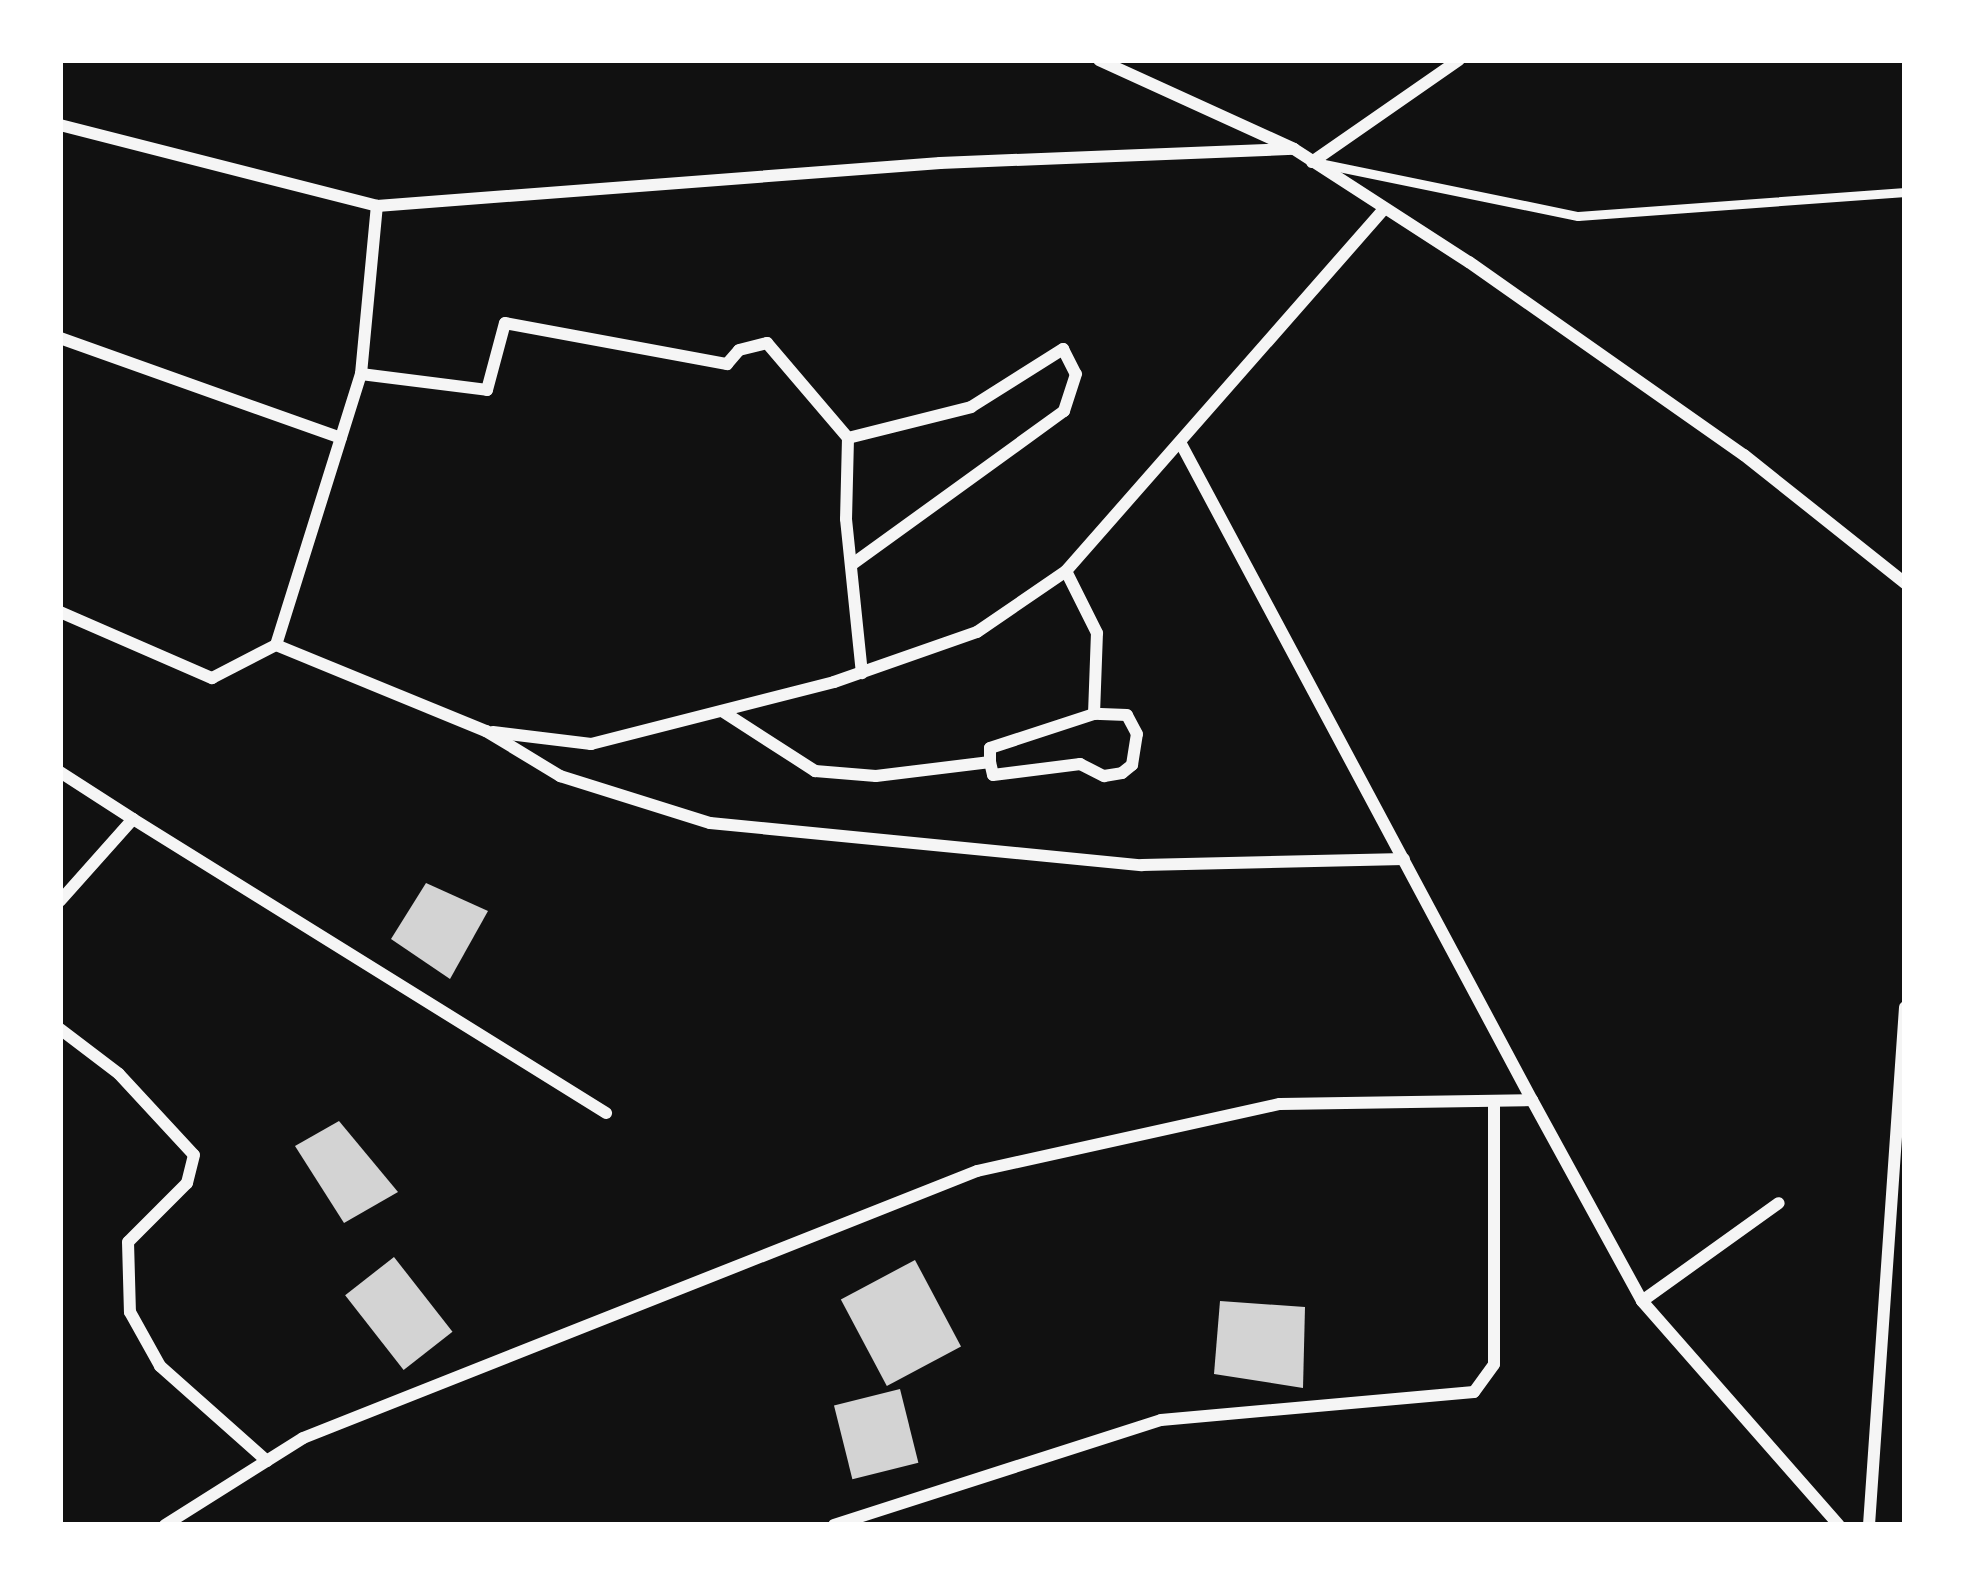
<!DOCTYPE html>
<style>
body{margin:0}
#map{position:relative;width:1965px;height:1585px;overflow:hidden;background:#111;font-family:"Nunito Sans",sans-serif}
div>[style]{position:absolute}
.building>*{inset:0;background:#d3d3d3;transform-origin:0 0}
.service>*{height:9px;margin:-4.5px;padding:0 4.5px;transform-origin:4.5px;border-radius:4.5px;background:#f5f5f5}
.minor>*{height:12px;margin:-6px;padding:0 6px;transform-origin:6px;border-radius:6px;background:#f5f5f5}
span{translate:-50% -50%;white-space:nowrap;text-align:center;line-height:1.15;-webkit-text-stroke:12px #fff;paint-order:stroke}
.frame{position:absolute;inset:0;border:63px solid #fff;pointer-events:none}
</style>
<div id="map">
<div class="building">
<i style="clip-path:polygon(426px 883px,488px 911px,450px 979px,391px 939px)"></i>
<i style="clip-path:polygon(339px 1121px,398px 1192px,344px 1223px,295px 1146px)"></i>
<i style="left:394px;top:1257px;width:95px;height:62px;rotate:52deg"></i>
<i style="left:915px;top:1260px;width:98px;height:84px;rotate:62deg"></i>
<i style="clip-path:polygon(1220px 1301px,1305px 1307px,1303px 1388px,1214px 1374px)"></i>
<i style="left:900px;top:1389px;width:76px;height:68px;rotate:76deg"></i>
</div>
<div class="service">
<i style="left:1324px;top:164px;width:259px;rotate:11.6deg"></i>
<i style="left:1578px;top:216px;width:328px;rotate:-4.2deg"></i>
</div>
<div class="minor">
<i style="left:1099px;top:60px;width:214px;rotate:24.5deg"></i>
<i style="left:1294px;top:149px;width:208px;rotate:32.9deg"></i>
<i style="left:1469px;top:262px;width:336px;rotate:35.1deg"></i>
<i style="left:1744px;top:455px;width:206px;rotate:38.5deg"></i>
<i style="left:60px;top:125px;width:327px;rotate:14.3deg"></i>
<i style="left:377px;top:206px;width:565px;rotate:-4.37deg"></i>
<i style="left:940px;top:163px;width:354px;rotate:-2.3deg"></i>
<i style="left:1312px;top:162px;width:179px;rotate:-34.8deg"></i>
<i style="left:60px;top:338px;width:298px;rotate:19.6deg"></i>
<i style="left:361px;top:374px;width:127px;rotate:7.2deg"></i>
<i style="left:487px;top:390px;width:69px;rotate:-75deg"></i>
<i style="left:505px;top:323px;width:226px;rotate:10.5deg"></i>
<i style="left:727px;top:364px;width:18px;rotate:-49deg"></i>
<i style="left:739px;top:350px;width:29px;rotate:-14deg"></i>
<i style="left:767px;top:343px;width:125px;rotate:49.5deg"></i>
<i style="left:848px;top:438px;width:81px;rotate:91.4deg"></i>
<i style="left:846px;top:519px;width:155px;rotate:84.1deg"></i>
<i style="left:848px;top:438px;width:127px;rotate:-14.1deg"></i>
<i style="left:971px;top:407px;width:109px;rotate:-32.2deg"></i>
<i style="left:1063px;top:349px;width:28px;rotate:63deg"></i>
<i style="left:1076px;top:374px;width:39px;rotate:108deg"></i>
<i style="left:1064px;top:411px;width:263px;rotate:144.1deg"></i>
<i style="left:1180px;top:442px;width:746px;rotate:61.86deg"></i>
<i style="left:60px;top:612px;width:166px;rotate:23.5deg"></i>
<i style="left:212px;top:678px;width:72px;rotate:-27.3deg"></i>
<i style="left:276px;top:645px;width:227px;rotate:22.3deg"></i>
<i style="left:486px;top:731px;width:87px;rotate:31.3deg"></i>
<i style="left:560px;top:776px;width:157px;rotate:17.4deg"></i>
<i style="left:710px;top:823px;width:434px;rotate:5.6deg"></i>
<i style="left:1142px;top:865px;width:262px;rotate:-1.3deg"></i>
<i style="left:276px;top:645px;width:284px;rotate:-72.6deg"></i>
<i style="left:361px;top:374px;width:169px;rotate:-84.6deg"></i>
<i style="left:722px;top:711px;width:111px;rotate:32.8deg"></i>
<i style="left:815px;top:771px;width:61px;rotate:4.7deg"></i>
<i style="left:876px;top:776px;width:115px;rotate:-7deg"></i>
<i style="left:990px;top:762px;width:13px;rotate:77deg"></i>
<i style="left:993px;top:775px;width:88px;rotate:-7.2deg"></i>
<i style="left:1080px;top:764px;width:27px;rotate:27deg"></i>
<i style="left:1104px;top:776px;width:18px;rotate:-9deg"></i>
<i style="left:1122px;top:773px;width:13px;rotate:-39deg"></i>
<i style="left:1132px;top:765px;width:31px;rotate:-81deg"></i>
<i style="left:1137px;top:734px;width:21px;rotate:-118deg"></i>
<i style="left:1127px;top:715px;width:33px;rotate:-178deg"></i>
<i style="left:1094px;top:714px;width:81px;rotate:-87.9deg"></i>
<i style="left:1097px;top:633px;width:69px;rotate:-116.6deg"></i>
<i style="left:493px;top:732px;width:99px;rotate:7deg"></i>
<i style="left:591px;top:744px;width:251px;rotate:-14.3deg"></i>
<i style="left:834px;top:682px;width:151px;rotate:-19.3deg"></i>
<i style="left:977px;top:632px;width:108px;rotate:-34.4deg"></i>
<i style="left:1066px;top:571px;width:480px;rotate:-48.7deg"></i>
<i style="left:990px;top:762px;width:14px;rotate:-90deg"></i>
<i style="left:990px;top:748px;width:109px;rotate:-18.1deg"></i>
<i style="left:60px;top:772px;width:87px;rotate:32.8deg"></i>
<i style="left:133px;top:819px;width:110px;rotate:131.7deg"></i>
<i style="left:133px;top:819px;width:557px;rotate:31.86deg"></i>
<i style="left:60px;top:1029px;width:74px;rotate:37.3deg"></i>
<i style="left:119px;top:1074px;width:110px;rotate:47.2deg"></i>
<i style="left:194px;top:1155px;width:29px;rotate:104deg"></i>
<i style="left:187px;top:1183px;width:83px;rotate:135deg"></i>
<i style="left:128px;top:1242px;width:70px;rotate:88.4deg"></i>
<i style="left:130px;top:1312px;width:62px;rotate:60.9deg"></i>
<i style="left:160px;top:1366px;width:143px;rotate:41.6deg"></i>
<i style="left:1642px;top:1301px;width:168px;rotate:-35.6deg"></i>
<i style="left:165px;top:1525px;width:163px;rotate:-32.2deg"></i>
<i style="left:303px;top:1438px;width:725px;rotate:-21.61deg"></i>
<i style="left:977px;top:1171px;width:310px;rotate:-12.5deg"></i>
<i style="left:1280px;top:1104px;width:252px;rotate:-0.9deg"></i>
<i style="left:1532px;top:1100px;width:229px;rotate:61.3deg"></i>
<i style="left:1642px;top:1301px;width:298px;rotate:48.7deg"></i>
<i style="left:834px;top:1525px;width:343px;rotate:-17.8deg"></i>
<i style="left:1161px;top:1420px;width:314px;rotate:-5.1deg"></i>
<i style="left:1474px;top:1392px;width:34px;rotate:-54deg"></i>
<i style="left:1494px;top:1364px;width:262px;rotate:-90deg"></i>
<i style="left:1869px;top:1525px;width:519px;rotate:-86.02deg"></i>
</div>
<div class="frame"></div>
</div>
